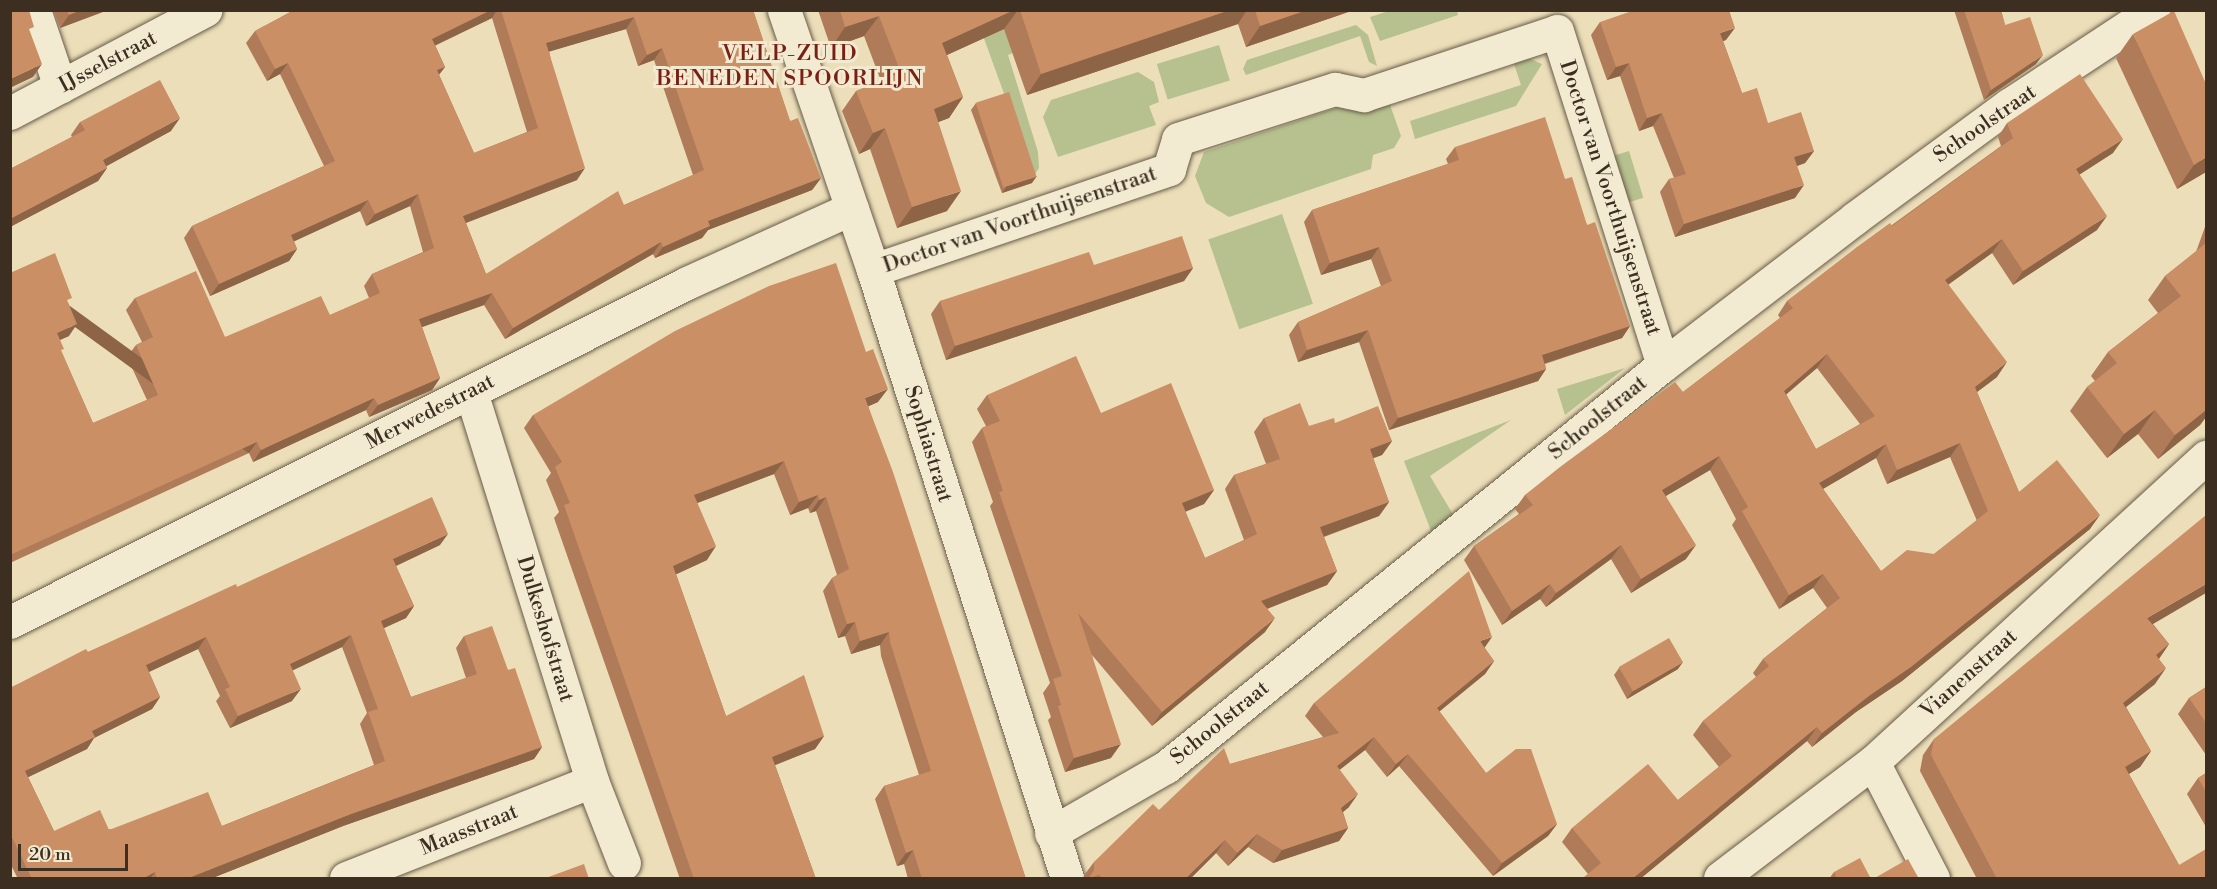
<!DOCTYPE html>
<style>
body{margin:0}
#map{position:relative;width:2217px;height:889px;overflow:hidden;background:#ebdeb8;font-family:"Libre Bodoni",serif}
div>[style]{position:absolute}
.green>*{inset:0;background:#b6c18f;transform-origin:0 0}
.roads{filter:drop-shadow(0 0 2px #685b48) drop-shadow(0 0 2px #685b48)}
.minor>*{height:33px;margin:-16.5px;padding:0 16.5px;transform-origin:16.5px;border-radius:16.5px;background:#f2ead1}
.wall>*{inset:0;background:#af7b58}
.shaded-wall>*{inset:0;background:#8e6447;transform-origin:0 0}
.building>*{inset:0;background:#cb8f66;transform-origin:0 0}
span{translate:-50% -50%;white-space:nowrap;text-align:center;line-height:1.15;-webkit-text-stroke:6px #f2ead1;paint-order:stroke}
.street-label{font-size:21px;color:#3c2f22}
.neighbourhood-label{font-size:22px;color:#7a1f14;letter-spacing:1.5px}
.frame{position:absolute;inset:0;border:12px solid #3c2f22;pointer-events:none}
.scale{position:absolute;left:18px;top:844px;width:110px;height:27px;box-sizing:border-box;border:3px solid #3c2f22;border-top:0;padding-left:8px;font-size:18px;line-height:21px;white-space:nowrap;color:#3c2f22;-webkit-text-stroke:4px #f2ead1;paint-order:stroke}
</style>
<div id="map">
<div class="green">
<i style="clip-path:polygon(1392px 10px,1457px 11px,1458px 15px,1380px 41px,1370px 17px)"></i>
<i style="clip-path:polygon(974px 11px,1001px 11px,1015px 52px,1008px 55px,1038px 152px,1039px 168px,1034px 176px)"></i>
<i style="clip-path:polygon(1356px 25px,1368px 35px,1377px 66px,1369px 62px,1360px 36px,1246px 75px,1243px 69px,1247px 60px)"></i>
<i style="left:1219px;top:45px;width:37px;height:65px;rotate:73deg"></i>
<i style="clip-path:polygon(1526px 57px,1542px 64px,1516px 106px,1415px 139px,1410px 121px,1521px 85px,1513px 61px)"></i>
<i style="clip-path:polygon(1138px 72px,1154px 82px,1159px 102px,1149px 106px,1156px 125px,1058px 157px,1043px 117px,1051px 100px)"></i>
<i style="clip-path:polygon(1389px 102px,1401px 136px,1394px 148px,1373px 155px,1371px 169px,1229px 217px,1206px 203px,1195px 176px,1204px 152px,1345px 105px)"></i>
<i style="left:1629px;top:151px;width:49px;height:19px;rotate:73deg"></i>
<i style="left:1282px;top:214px;width:95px;height:78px;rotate:71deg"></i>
<i style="clip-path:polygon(1625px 368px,1565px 415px,1557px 389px)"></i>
<i style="clip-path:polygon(1511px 420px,1430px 476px,1454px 516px,1433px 536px,1404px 461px)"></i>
</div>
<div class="roads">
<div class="minor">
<i style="left:34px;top:10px;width:81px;rotate:71.3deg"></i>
<i style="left:784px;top:10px;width:275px;rotate:71.1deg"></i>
<i style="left:873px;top:270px;width:638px;rotate:72.3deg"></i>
<i style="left:10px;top:113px;width:221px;rotate:-27.8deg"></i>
<i style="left:873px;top:270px;width:313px;rotate:-18.8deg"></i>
<i style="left:1169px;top:169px;width:31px;rotate:-73deg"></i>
<i style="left:1178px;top:139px;width:165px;rotate:-17.7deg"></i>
<i style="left:1335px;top:89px;width:30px;rotate:12deg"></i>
<i style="left:1364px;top:95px;width:203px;rotate:-18.3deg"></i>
<i style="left:1557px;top:31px;width:350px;rotate:72.4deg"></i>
<i style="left:471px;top:392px;width:407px;rotate:72.7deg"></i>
<i style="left:592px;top:781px;width:88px;rotate:68.7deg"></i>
<i style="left:10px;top:622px;width:757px;rotate:-26.6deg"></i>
<i style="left:687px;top:283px;width:181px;rotate:-24.4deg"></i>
<i style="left:1873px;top:762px;width:131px;rotate:62.7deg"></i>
<i style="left:1051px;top:833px;width:133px;rotate:-29.9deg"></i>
<i style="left:1166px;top:767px;width:639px;rotate:-38.97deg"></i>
<i style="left:1663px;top:365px;width:242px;rotate:-37.4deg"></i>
<i style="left:1855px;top:218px;width:191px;rotate:-36.3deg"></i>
<i style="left:2009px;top:105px;width:173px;rotate:-33.4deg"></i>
<i style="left:346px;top:878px;width:264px;rotate:-21.5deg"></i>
<i style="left:1720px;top:878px;width:192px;rotate:-37.2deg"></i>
<i style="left:1873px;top:762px;width:452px;rotate:-42.5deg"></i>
</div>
</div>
<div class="wall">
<i style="clip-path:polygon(53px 10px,108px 10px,60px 28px)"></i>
<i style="clip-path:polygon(evenodd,294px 10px,753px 10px,790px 121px,821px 178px,812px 190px,708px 230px,702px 238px,655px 258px,653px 254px,505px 339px,484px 305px,422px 327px,440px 378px,432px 390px,369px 417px,366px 410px,253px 462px,249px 453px,10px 563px,10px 273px,69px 304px,69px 336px,60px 340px,61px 352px,93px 423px,147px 400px,127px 357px,136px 345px,142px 342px,126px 310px,135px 298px,225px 337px,330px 315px,369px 298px,364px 286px,372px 274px,423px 252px,410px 206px,366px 226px,360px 211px,294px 241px,297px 249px,289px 261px,210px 296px,184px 238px,192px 226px,324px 166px,280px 74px,267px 81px,246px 43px,255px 31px,294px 10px,492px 18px,527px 132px,474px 153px,439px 75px,445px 67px,435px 45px,492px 18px,294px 10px,626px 29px,638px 66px,654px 60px,693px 175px,624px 205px,486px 274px,466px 223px,577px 180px,549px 51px,626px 29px)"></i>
<i style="clip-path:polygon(818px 10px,1354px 10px,1246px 47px,1238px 24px,1027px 95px,1004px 29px,947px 55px,963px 97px,949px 118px,938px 122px,947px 211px,897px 228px,870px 149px,859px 154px,842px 111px,856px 91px,881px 81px,864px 36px,831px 48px)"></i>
<i style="clip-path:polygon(1954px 10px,2001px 10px,2005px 25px,2036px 64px,1984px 100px)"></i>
<i style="clip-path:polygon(1600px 22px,1726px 40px,1723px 41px,1742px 93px,1768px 123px,1814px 151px,1805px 163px,1797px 166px,1795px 198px,1675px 237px,1660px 192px,1669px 179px,1674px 178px,1653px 126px,1639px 131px,1620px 76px,1607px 80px,1591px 35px)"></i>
<i style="clip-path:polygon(2133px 34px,2206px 172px,2177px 189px,2116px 58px)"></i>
<i style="clip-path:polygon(976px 103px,1032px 183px,1002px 193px,971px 110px)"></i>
<i style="clip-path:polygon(80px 122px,171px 131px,106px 166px,107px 168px,98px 181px,10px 227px,10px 169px,72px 137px,71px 135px)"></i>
<i style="clip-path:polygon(evenodd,2007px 123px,2113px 153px,2079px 175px,2097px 230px,2013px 285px,1992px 253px,1948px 285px,1997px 377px,1977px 392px,2019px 492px,2090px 529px,1902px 681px,1856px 712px,1812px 747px,1807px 741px,1640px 879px,1582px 879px,1588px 874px,1562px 842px,1572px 828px,1678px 800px,1719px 767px,1693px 735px,1703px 721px,1756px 677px,1753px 673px,1763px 659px,1827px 608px,1813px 588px,1779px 609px,1732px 525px,1736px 519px,1710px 470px,1666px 496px,1686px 559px,1631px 593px,1611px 559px,1546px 607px,1540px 599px,1502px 625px,1464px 560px,1474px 546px,1519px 514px,1515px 509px,1525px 495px,1683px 392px,1780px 318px,1778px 315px,1787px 301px,2001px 146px,1998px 137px,2007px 123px,1817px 368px,1860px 424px,1816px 449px,1786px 394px,1817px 368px,2007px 123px,1950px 457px,1977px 521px,1934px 554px,1881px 571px,1823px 489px,1876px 458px,1887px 484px,1950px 457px)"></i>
<i style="clip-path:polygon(1455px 147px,1565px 179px,1587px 225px,1630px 326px,1622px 338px,1545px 364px,1546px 369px,1538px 381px,1389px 430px,1359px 342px,1298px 362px,1289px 335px,1298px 322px,1381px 286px,1371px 259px,1321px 275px,1304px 222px,1312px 210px,1448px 164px,1446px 159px)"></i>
<i style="clip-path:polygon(2206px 224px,2206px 417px,2200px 425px,2158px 459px,2138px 434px,2107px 458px,2070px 411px,2087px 387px,2095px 381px,2091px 376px,2108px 352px,2158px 313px,2148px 300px,2165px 276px,2196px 252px)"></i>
<i style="clip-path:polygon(1094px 265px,1193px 268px,1184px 281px,946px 360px,931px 314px,940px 301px)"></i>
<i style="clip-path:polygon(987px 395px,1101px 413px,1214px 490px,1204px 504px,1185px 512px,1205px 558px,1244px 540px,1225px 489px,1234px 475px,1266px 464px,1254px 432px,1264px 418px,1309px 426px,1335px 423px,1392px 441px,1382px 455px,1373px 458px,1389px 502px,1379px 516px,1324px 537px,1337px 571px,1327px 585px,1267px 609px,1265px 632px,1152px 726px,1092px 655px,1111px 758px,1065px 772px,1048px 720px,1051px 717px,1043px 693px,1050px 683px,990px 506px,993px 502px,972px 442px,982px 428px,986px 426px,977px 409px)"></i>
<i style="clip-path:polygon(878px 402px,868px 406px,1026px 879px,908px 879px,904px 864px,897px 866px,875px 799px,884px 786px,919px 775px,881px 656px,880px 645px,851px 654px,845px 636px,838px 638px,823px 591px,832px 578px,837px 575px,816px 511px,810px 513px,808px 508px,790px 515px,774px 474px,697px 503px,707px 560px,676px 574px,726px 716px,824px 736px,815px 749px,775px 765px,816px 879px,680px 879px,554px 518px,559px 512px,546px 480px,551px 473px,524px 428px,533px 415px)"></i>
<i style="clip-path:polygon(evenodd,440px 545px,396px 566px,414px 606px,406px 618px,384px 628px,411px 697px,466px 678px,456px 648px,464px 636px,508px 670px,542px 747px,534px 759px,343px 826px,210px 879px,18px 879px,10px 863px,10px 688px,88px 652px,237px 587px,440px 545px,342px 647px,367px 713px,360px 724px,374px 765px,222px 826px,54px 831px,28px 777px,87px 749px,94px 738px,152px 709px,160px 697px,149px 672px,198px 649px,220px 696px,216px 701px,230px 728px,292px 701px,292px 670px,342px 647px)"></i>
<i style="clip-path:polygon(2153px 624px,2169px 644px,2159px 659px,2155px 684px,2126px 707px,2151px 751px,2140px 767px,2129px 774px,2179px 865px,2206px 879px,1977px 879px,1920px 771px,1923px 755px,1934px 739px)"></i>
<i style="clip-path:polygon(1484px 647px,1494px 661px,1485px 674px,1439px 711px,1486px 773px,1557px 824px,1548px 836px,1493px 876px,1399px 766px,1387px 777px,1365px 750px,1339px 770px,1349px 807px,1343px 812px,1348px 828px,1339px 841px,1273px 863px,1248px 847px,1228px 866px,1216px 853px,1190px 879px,1085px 879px,1085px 874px,1094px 862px,1159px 810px,1230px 764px,1323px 737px,1305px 716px,1314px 703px)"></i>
<i style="clip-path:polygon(1619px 668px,1678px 669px,1627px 699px,1614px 675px)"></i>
<i style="clip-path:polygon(2206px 687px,2206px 755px,2178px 714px,2189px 698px)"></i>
<i style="clip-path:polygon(2206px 773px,2206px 827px,2187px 794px,2198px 778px)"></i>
<i style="clip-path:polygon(1834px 872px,1871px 879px,1829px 879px)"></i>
</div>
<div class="shaded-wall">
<i style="clip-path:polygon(81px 10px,108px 10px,60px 28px,69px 15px)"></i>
<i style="clip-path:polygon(491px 10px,497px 10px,492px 18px,424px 51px,432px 39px)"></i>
<i style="clip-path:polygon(1014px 10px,1018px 10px,1004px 29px,927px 64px,942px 43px)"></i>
<i style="clip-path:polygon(1230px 10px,1247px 10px,1238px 24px,1027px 95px,1041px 74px)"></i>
<i style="clip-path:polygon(1307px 10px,1354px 10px,1246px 47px,1260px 26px)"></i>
<i style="clip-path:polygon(879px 16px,864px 36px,831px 48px,845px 27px)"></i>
<i style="clip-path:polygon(634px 17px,626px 29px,538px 55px,546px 43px)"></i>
<i style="clip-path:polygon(1735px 28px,1726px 40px,1711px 45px,1720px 33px)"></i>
<i style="clip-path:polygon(662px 48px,654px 60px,638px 66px,647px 55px)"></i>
<i style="clip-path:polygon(2043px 55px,2036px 64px,1984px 100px,1991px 90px)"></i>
<i style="clip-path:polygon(288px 63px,280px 74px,267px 81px,275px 69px)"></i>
<i style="clip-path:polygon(1629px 63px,1620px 76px,1607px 80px,1616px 67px)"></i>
<i style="clip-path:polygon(42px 64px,33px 77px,10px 88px,10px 79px)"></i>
<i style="clip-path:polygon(445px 67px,436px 78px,437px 70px)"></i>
<i style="clip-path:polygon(963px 97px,949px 118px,920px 129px,934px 109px)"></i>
<i style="clip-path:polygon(1662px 113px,1653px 126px,1639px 131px,1647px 118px)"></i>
<i style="clip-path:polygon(180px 118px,171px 131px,94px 173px,103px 160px)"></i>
<i style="clip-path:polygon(885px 128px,870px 149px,859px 154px,873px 133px)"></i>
<i style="clip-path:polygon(2123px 139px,2113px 153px,2066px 183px,2076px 169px)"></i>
<i style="clip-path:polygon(1814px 151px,1805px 163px,1786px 170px,1794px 157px)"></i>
<i style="clip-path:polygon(2206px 157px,2206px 172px,2177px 189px,2194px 165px)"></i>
<i style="clip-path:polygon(107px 168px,98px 181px,10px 227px,10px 219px)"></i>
<i style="clip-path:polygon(585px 168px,577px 180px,455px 227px,463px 216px)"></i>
<i style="clip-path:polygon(1037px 176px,1032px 183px,1002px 193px,1007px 186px)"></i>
<i style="clip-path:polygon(821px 178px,812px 190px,708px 230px,702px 238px,655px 258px,663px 247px,708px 221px)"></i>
<i style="clip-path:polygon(1804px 185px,1795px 198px,1675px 237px,1684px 224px)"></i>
<i style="clip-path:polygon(961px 191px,947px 211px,897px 228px,912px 207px)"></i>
<i style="clip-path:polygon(418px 194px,410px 206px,366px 226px,375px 214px)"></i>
<i style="clip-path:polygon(368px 200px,360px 211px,282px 247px,291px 235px)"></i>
<i style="clip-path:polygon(2107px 216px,2097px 230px,2013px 285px,2023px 271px)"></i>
<i style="clip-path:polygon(2002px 239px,1992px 253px,1935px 294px,1945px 280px)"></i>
<i style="clip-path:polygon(661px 242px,653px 254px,505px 339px,513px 328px)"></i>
<i style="clip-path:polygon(1379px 247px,1371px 259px,1321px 275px,1330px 263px)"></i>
<i style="clip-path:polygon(297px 249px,289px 261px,210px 296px,219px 284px)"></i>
<i style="clip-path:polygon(1193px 268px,1184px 281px,946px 360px,955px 346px)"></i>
<i style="clip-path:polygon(492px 293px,484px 305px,411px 331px,419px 319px)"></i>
<i style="clip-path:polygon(77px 324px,69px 336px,48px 345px,57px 333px)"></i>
<i style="clip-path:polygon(1630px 326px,1622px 338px,1533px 367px,1542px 355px)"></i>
<i style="clip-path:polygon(1368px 330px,1359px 342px,1298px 362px,1307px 350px)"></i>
<i style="clip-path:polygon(1827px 354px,1817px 368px,1774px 405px,1784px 391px)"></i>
<i style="clip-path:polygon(2007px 362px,1997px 377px,1965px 401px,1975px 387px)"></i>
<i style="clip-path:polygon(1546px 369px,1538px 381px,1389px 430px,1398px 418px)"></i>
<i style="clip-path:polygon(440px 378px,432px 390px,369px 417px,378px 405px)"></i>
<i style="clip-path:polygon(888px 389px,878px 402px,856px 412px,865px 398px)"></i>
<i style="clip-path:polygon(374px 398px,366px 410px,253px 462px,261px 450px)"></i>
<i style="clip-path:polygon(2155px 410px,2138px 434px,2107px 458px,2124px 434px)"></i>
<i style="clip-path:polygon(2206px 410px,2206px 417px,2200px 425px,2158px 459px,2175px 435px)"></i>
<i style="clip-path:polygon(1392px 441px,1382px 455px,1360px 463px,1370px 449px)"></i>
<i style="left:257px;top:442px;width:14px;height:272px;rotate:126deg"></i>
<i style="clip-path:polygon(1960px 443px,1950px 457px,1887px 484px,1897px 470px)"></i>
<i style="clip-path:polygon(1886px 444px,1876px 458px,1809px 497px,1819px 483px)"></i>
<i style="clip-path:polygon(1719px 456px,1710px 470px,1652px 504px,1662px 490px)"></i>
<i style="clip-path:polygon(784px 461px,774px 474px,684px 508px,694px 495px)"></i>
<i style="clip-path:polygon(1214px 490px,1204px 504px,1172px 517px,1182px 503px)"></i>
<i style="clip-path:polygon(818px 495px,808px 508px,790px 515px,799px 502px)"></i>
<i style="clip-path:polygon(826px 497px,816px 511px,810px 513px,819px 500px)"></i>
<i style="clip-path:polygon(1389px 502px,1379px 516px,1311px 541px,1320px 527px)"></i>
<i style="clip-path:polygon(2100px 515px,2090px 529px,1902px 681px,1856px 712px,1812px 747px,1822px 733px)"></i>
<i style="clip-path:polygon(448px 534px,440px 545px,385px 571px,393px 559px)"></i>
<i style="clip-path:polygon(1621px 545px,1611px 559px,1546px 607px,1556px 593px)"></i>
<i style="clip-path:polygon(1696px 545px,1686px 559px,1631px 593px,1641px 579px)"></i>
<i style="clip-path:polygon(716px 546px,707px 560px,664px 580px,673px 566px)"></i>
<i style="clip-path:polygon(1337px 571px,1327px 585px,1251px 615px,1261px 601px)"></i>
<i style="clip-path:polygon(1823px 574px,1813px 588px,1779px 609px,1789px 595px)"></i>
<i style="clip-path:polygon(1550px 584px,1540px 599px,1502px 625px,1512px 611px)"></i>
<i style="clip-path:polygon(2206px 584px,2206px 593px,2136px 634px,2147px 618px)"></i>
<i style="clip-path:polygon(414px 606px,406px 618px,373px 633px,381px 621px)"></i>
<i style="clip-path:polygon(1275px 618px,1265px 632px,1152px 726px,1162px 712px)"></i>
<i style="clip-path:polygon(855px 622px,845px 636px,838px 638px,847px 624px)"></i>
<i style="clip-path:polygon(889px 632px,880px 645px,851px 654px,860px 641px)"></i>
<i style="clip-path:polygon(351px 635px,342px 647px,281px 676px,290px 664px)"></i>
<i style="clip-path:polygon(206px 637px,198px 649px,138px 677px,146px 665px)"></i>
<i style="clip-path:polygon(1492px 637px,1483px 650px,1480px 641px)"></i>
<i style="clip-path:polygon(2169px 644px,2158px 660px,2156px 655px)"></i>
<i style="clip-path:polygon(1494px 661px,1485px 674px,1428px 721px,1437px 708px)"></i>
<i style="clip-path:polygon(1683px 662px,1678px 669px,1627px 699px,1632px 692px)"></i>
<i style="clip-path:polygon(2166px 668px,2155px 684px,2112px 718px,2123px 703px)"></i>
<i style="clip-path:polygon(301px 689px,292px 701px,230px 728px,238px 716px)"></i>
<i style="clip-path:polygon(160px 697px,152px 709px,94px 738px,87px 749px,16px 783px,25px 771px,92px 731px)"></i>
<i style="clip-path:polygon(1817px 727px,1807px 741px,1640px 879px,1632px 879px)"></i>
<i style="clip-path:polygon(824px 736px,815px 749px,763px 770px,772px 757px)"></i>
<i style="clip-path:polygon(1374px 737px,1365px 750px,1328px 779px,1337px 766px)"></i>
<i style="clip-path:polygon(1121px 744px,1111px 758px,1065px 772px,1074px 758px)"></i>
<i style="clip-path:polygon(542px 747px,534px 759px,343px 826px,210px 879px,190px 879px,191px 877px,351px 814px)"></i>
<i style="clip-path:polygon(2151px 751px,2140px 767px,2114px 783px,2125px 767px)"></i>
<i style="clip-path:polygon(1408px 754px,1399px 766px,1387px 777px,1396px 764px)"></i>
<i style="clip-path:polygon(1358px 794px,1349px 807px,1332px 821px,1341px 808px)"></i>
<i style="clip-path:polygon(1557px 824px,1548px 836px,1493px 876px,1502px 863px)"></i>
<i style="clip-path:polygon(1348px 828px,1339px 841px,1273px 863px,1282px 850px)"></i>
<i style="clip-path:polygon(1257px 834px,1248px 847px,1228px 866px,1237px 853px)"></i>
<i style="clip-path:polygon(1225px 840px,1216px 853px,1190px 879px,1185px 879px)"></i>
<i style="clip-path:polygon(913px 850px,904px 864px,897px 866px,906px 853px)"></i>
<i style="clip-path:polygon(155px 872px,150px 879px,142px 879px)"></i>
</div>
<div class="building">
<i style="clip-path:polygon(10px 10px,29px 10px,34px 27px,29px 29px,42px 64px,10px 79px)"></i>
<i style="clip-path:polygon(67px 10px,81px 10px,69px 15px)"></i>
<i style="clip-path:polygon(evenodd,294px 10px,491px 10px,432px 39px,445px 67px,437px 70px,474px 153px,538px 128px,501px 10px,753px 10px,790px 121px,798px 118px,821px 178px,708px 221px,710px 226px,663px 247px,661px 242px,513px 328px,492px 293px,419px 319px,440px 378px,378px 405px,374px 398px,261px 450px,257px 442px,10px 555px,10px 273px,55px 253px,72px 298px,67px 300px,77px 324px,57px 333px,64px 349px,61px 350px,93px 423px,158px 395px,136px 345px,153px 337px,135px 298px,196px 271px,225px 337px,321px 296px,330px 315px,380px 293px,372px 274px,434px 248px,418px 194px,375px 214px,368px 200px,291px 235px,297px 249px,219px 284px,192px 226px,335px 161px,288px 63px,275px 69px,255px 31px,294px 10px,634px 17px,647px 55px,662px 48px,704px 170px,624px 205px,618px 191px,486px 274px,463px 216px,585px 168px,546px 43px,634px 17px)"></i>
<i style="clip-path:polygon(840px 10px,1014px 10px,942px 43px,963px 97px,934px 109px,961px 191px,912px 207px,885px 128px,873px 133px,856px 91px,901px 73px,879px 16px,845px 27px)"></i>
<i style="clip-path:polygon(1020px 10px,1230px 10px,1041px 74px)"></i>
<i style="clip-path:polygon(1255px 10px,1307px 10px,1260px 26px)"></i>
<i style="clip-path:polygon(1635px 10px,1729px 10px,1735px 28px,1720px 33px,1742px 93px,1757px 88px,1768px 123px,1801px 112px,1814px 151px,1794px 157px,1804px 185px,1684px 224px,1669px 179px,1686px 174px,1662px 113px,1647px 118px,1629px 63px,1616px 67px,1600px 22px)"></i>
<i style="clip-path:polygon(1964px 10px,2001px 10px,2005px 25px,2030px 17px,2043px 55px,1991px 90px)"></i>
<i style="clip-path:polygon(2174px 11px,2206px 84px,2206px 157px,2194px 165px,2133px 34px)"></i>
<i style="clip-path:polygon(evenodd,2080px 74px,2123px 139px,2076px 169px,2107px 216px,2023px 271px,2002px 239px,1945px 280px,2007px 362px,1975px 387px,2019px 492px,2057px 460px,2100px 515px,1911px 667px,1866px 698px,1822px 733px,1817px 727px,1632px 879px,1582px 879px,1601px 863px,1572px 828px,1648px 764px,1678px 800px,1732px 756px,1703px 721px,1769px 666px,1763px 659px,1840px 598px,1823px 574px,1789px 595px,1742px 511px,1748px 507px,1719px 456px,1662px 490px,1696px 545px,1641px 579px,1621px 545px,1556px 593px,1550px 584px,1512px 611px,1474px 546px,1533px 505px,1525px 495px,1560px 467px,1675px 382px,1683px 392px,1793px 308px,1787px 301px,1857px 247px,1890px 223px,1892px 226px,2013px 138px,2007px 123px,2080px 74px,1827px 354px,1875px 416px,1816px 449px,1784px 391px,1827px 354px,2080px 74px,1960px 443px,1988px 511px,1934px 554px,1907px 550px,1881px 571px,1819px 483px,1886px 444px,1897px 470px,1960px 443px)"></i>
<i style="clip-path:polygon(160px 80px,180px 118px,103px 160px,107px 168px,10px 219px,10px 169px,85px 130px,80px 122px)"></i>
<i style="left:1009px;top:92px;width:89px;height:35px;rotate:72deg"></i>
<i style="clip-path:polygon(1545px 117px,1565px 179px,1572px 177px,1587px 225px,1595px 222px,1630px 326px,1542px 355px,1546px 369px,1398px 418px,1368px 330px,1307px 350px,1298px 322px,1392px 281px,1379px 247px,1330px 263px,1312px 210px,1459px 160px,1455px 147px)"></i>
<i style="clip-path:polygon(1182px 236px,1193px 268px,955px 346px,940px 301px,1089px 252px,1094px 265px)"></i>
<i style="clip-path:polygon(2206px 243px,2206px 410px,2175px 435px,2155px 410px,2124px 434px,2087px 387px,2117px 363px,2108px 352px,2181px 296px,2165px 276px)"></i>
<i style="clip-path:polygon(836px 263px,866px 352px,873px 349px,888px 389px,865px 398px,893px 472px,1026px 879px,922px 879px,913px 850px,906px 853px,884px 786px,931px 771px,890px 642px,889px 632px,860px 641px,855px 622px,847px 624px,832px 578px,849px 569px,826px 497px,819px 500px,818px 495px,799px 502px,784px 461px,694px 495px,716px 546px,673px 566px,726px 716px,804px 675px,824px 736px,772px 757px,816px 879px,694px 879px,564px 505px,570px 503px,555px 467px,562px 462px,533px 415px,675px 331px,769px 286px)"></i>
<i style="clip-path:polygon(1076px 356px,1101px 413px,1171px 383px,1214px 490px,1182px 503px,1205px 558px,1257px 534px,1234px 475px,1280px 459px,1264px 418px,1300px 403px,1309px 426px,1334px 418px,1335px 423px,1378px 406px,1392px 441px,1370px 449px,1389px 502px,1320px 527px,1337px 571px,1261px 601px,1275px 618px,1162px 712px,1078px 613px,1121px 744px,1074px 758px,1058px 706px,1061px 705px,1053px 679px,1062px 676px,999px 492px,1003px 491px,982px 428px,1000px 421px,987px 395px)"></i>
<i style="clip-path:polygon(evenodd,432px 497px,448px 534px,393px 559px,414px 606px,381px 621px,411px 697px,477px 674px,464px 636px,492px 626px,508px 670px,515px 668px,542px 747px,351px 814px,191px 877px,191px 879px,157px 879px,155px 872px,142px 879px,32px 879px,10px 833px,10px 688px,86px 649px,88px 652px,236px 584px,237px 587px,432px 497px,351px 635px,378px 709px,368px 712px,385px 761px,222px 826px,208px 792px,109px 830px,100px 810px,54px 831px,25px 771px,95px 737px,92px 731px,160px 697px,146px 665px,206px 637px,230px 687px,225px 689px,238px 716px,301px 689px,290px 664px,351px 635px)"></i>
<i style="clip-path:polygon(2206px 515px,2206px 584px,2147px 618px,2169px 644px,2156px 655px,2166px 668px,2123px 703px,2151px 751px,2125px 767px,2179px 865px,2206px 849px,2206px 879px,1997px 879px,1931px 755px,1934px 739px)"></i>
<i style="clip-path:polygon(1469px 571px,1492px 637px,1480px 641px,1494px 661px,1437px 708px,1486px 773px,1516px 749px,1531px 749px,1557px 824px,1502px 863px,1408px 754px,1396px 764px,1374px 737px,1337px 766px,1358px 794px,1341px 808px,1348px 828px,1282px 850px,1257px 834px,1237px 853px,1225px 840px,1185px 879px,1103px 879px,1099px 875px,1089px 878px,1094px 870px,1094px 862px,1153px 804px,1159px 810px,1224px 748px,1230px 764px,1339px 733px,1314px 703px)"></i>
<i style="left:1669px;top:638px;width:28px;height:58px;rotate:60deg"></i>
<i style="clip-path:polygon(2206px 687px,2206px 723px,2189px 698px)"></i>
<i style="clip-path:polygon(2206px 773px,2206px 792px,2198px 778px)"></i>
<i style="clip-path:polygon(1860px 858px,1871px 879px,1837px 879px,1834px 872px)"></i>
<i style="clip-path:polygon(1908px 859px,1919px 879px,1873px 879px)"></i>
<i style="clip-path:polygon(584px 864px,589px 879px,543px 879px)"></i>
</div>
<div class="street-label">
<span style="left:108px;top:62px;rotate:-28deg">IJsselstraat</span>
<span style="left:1985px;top:124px;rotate:-35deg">Schoolstraat</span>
<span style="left:1610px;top:198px;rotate:72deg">Doctor van Voorthuijsenstraat</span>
<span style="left:1020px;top:220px;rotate:-19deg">Doctor van Voorthuijsenstraat</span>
<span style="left:430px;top:412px;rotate:-27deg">Merwedestraat</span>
<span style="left:1598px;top:418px;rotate:-39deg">Schoolstraat</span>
<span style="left:928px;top:444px;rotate:73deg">Sophiastraat</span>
<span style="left:545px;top:629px;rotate:73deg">Dulkeshofstraat</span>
<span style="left:1969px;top:674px;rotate:-42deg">Vianenstraat</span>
<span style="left:1220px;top:723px;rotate:-39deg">Schoolstraat</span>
<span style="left:469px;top:830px;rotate:-22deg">Maasstraat</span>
</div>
<div class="neighbourhood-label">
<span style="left:790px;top:66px">VELP-ZUID<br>BENEDEN SPOORLIJN</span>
</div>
<div class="frame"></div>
<div class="scale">20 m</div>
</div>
